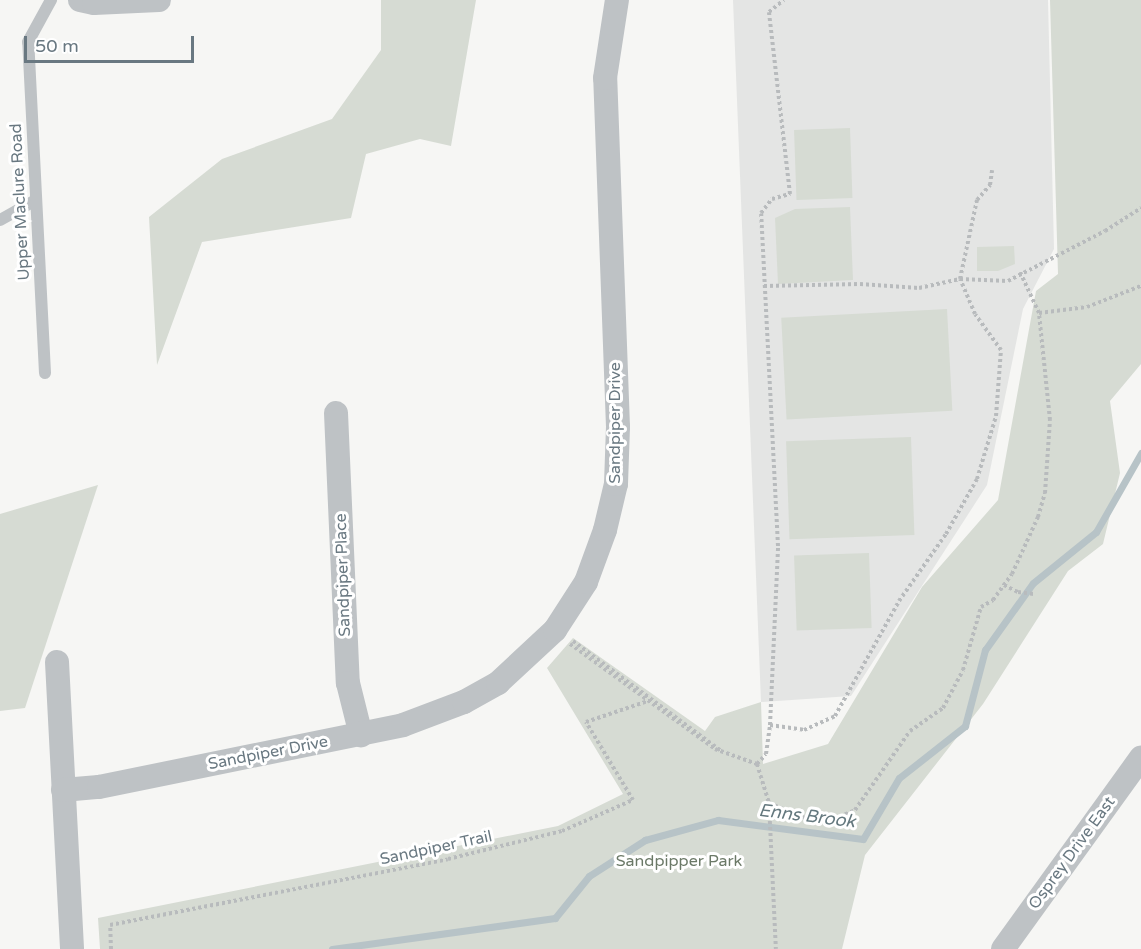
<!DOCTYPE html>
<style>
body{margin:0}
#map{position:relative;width:1141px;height:949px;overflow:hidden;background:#f6f6f4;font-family:"Varela Round",sans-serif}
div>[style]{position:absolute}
.built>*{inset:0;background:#e4e5e4}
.green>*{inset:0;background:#d6dbd3;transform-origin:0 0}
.stream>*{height:7px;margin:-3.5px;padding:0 3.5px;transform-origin:3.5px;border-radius:3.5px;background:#b7c3c7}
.path>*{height:4px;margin-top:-2px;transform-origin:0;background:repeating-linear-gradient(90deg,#b8bbbd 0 3px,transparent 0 6px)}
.service>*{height:12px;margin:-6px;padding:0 6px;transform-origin:6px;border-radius:6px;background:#bec2c5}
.minor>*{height:24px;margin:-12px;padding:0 12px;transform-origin:12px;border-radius:12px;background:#bec2c5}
span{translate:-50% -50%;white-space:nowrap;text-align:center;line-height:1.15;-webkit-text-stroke:6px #fff;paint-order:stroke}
.street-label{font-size:16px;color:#697881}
.park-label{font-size:16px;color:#6b7967}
.water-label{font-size:18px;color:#64787e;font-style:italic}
.scale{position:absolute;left:24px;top:36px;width:170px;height:27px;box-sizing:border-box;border:3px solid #697881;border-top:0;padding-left:8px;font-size:18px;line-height:21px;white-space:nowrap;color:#697881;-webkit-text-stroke:4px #fff;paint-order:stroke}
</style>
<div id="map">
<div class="built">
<i style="clip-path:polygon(733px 0,1048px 0,1054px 249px,1023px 309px,987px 485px,851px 696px,761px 702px)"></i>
</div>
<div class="green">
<i style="clip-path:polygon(381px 0,476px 0,451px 146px,420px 139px,366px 154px,351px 218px,202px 242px,157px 365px,149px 217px,222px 159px,332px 119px,381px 50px)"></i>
<i style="clip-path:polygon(1050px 0,1141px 0,1141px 364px,1110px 401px,1120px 473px,1103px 544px,1068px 571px,983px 704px,865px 855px,842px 949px,100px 949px,98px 918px,558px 826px,623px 794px,547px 668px,573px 638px,705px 731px,715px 717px,761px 702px,763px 764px,828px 744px,922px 587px,998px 500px,1036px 291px,1058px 274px)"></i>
<i style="left:850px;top:128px;width:70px;height:56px;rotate:88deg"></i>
<i style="clip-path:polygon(850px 207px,853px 280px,778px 284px,775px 218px,795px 209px)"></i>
<i style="clip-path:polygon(1014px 246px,1015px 264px,998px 271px,977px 271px,977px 247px)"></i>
<i style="left:947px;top:309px;width:102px;height:166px;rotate:87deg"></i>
<i style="left:911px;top:437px;width:98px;height:125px;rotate:88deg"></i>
<i style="clip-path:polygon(98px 485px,25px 708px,0 711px,0 514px)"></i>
<i style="left:869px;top:553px;width:75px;height:75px;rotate:88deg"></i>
</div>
<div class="stream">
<i style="left:332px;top:949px;width:225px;rotate:-7.9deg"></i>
<i style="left:555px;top:918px;width:54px;rotate:-51deg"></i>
<i style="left:589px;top:876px;width:67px;rotate:-32.7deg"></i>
<i style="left:645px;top:840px;width:76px;rotate:-15.3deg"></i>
<i style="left:718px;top:820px;width:146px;rotate:7.5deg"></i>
<i style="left:863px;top:839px;width:71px;rotate:-59.5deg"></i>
<i style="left:899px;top:778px;width:84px;rotate:-38.2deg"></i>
<i style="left:965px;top:726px;width:79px;rotate:-75.3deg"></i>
<i style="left:985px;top:650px;width:82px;rotate:-54.4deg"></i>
<i style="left:1033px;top:583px;width:81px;rotate:-39deg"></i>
<i style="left:1096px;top:532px;width:91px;rotate:-60.3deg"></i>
</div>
<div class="path">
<i style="left:764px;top:286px;width:96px;rotate:-1.2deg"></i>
<i style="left:860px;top:284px;width:59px;rotate:3.9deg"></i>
<i style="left:919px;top:288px;width:42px;rotate:-12.4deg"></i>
<i style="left:960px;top:279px;width:48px;rotate:2.4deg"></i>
<i style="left:1008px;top:281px;width:109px;rotate:-27.3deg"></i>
<i style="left:1105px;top:231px;width:43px;rotate:-32.6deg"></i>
<i style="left:1039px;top:313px;width:48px;rotate:-7.1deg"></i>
<i style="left:1087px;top:307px;width:58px;rotate:-21.3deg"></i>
<i style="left:1004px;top:585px;width:16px;rotate:27deg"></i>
<i style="left:1018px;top:592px;width:16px;rotate:7deg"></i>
<i style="left:573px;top:641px;width:184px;rotate:36.6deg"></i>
<i style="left:570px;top:644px;width:179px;rotate:35.9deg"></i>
<i style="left:715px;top:749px;width:45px;rotate:19.7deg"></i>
<i style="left:770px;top:725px;width:34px;rotate:8deg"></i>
<i style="left:804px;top:730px;width:34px;rotate:-24deg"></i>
<i style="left:835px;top:716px;width:132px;rotate:-60.9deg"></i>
<i style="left:899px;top:601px;width:82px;rotate:-55deg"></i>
<i style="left:946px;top:534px;width:63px;rotate:-60.6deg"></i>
<i style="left:977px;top:479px;width:66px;rotate:-73.2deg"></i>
<i style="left:996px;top:416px;width:66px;rotate:-85.7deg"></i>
<i style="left:1001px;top:350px;width:44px;rotate:-125.8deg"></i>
<i style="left:975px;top:314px;width:38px;rotate:-113deg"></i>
<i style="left:960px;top:279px;width:81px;rotate:-77.9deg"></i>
<i style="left:977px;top:200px;width:20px;rotate:-49deg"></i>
<i style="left:990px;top:185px;width:15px;rotate:-82deg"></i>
<i style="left:757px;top:764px;width:13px;rotate:-48deg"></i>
<i style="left:766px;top:754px;width:29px;rotate:-82deg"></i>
<i style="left:770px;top:725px;width:179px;rotate:-87.4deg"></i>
<i style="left:778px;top:546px;width:333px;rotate:-92.9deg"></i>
<i style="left:761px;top:213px;width:18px;rotate:-52deg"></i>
<i style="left:772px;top:199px;width:19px;rotate:-16deg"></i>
<i style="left:790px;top:194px;width:183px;rotate:-96.6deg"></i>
<i style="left:769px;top:12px;width:19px;rotate:-39deg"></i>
<i style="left:757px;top:764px;width:41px;rotate:72.9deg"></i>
<i style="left:769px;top:803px;width:146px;rotate:87.3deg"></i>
<i style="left:769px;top:803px;width:47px;rotate:22.7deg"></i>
<i style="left:812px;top:821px;width:22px;rotate:-5deg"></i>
<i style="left:834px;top:819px;width:23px;rotate:-23deg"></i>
<i style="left:855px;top:810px;width:96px;rotate:-55.2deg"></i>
<i style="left:910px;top:731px;width:40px;rotate:-34.9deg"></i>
<i style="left:943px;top:708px;width:43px;rotate:-62.2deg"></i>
<i style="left:963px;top:670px;width:66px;rotate:-74.1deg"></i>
<i style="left:981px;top:607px;width:14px;rotate:-30deg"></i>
<i style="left:993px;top:600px;width:32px;rotate:-54deg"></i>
<i style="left:1012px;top:574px;width:63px;rotate:-65.5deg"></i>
<i style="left:1038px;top:517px;width:25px;rotate:-74deg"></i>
<i style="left:1045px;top:493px;width:73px;rotate:-86.1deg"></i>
<i style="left:1050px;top:420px;width:108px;rotate:-95.9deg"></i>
<i style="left:1039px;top:313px;width:45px;rotate:-114.9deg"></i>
<i style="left:111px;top:949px;width:24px;rotate:-92deg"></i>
<i style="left:110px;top:925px;width:344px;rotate:-11deg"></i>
<i style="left:448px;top:859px;width:117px;rotate:-13.8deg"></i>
<i style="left:562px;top:831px;width:77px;rotate:-23.6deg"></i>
<i style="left:633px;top:800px;width:91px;rotate:-121.1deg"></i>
<i style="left:586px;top:722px;width:65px;rotate:-18.7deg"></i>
</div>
<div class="service">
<i style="left:0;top:220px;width:41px;rotate:-29.1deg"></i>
<i style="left:45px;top:373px;width:331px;rotate:-92.9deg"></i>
<i style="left:28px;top:42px;width:48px;rotate:-61.3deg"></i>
</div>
<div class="minor">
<i style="left:80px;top:0;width:14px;rotate:12deg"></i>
<i style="left:94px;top:3px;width:65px;rotate:-2.6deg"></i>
<i style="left:336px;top:413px;width:270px;rotate:87.5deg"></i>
<i style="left:348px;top:683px;width:54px;rotate:76deg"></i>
<i style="left:57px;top:662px;width:287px;rotate:87deg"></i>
<i style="left:63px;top:790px;width:36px;rotate:-5deg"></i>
<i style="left:99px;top:787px;width:310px;rotate:-11.5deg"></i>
<i style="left:403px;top:725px;width:65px;rotate:-20.7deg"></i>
<i style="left:464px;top:702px;width:39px;rotate:-29deg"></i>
<i style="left:498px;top:683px;width:78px;rotate:-42.9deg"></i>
<i style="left:555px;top:630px;width:57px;rotate:-57.1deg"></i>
<i style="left:586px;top:582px;width:55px;rotate:-69.9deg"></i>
<i style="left:605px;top:530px;width:47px;rotate:-76.6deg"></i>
<i style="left:616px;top:484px;width:57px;rotate:-88deg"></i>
<i style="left:618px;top:427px;width:349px;rotate:-92.1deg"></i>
<i style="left:605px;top:78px;width:79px;rotate:-81.3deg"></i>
<i style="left:1003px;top:949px;width:236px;rotate:-54.2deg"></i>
</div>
<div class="street-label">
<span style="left:20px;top:202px;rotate:-93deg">Upper Maclure Road</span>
<span style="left:615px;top:423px;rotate:-90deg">Sandpiper Drive</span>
<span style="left:343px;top:575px;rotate:-92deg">Sandpiper Place</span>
<span style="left:268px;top:753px;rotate:-11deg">Sandpiper Drive</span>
<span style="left:436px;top:848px;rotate:-12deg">Sandpiper Trail</span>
<span style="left:1072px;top:853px;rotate:-54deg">Osprey Drive East</span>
</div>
<div class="park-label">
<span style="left:679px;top:861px">Sandpipper Park</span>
</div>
<div class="water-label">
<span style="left:807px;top:816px;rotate:7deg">Enns Brook</span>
</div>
<div class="scale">50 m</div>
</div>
